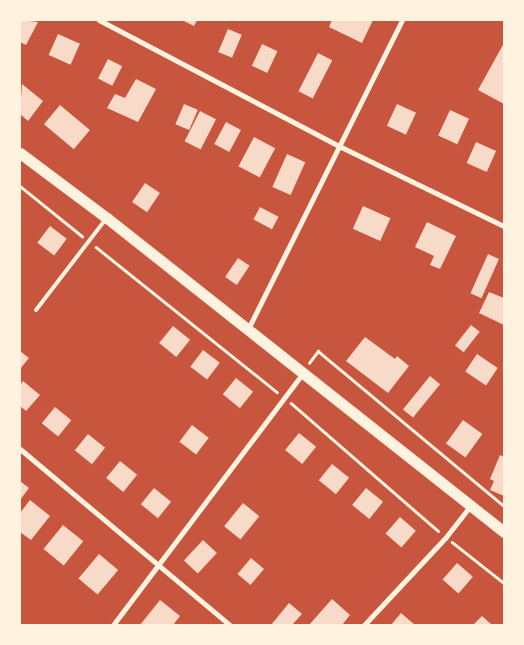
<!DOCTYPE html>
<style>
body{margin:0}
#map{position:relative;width:524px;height:645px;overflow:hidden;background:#c8553d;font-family:"Fira Sans",sans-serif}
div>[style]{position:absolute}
.building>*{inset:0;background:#f7dbc8;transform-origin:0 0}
.path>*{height:2.5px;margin:-1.25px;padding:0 1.25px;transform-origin:1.25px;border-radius:1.25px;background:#fff3e0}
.service>*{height:4px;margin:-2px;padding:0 2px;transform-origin:2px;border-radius:2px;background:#fff3e0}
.minor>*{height:5px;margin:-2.5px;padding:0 2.5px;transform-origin:2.5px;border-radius:2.5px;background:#fff3e0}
.primary>*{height:11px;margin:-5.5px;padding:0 5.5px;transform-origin:5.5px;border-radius:5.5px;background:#fff3e0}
span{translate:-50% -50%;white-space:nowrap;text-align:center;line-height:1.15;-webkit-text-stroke:5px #fff3e0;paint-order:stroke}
.frame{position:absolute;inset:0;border:21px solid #fff3e0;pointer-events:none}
</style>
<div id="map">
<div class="building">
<i style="clip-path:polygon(20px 20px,38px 22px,26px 45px,20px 42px)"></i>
<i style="clip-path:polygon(182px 20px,197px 20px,194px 26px)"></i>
<i style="clip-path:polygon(332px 20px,373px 20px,362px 43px,329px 27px)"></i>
<i style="left:228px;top:29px;width:15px;height:25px;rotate:23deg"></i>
<i style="left:58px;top:34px;width:24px;height:23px;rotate:24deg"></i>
<i style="clip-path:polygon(504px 43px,504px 104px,478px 90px)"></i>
<i style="left:262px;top:44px;width:17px;height:24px;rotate:25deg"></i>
<i style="left:318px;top:53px;width:16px;height:43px;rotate:27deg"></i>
<i style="left:108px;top:59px;width:16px;height:22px;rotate:27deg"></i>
<i style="clip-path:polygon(136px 79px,156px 89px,138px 122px,107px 108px,115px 94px,125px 98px)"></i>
<i style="clip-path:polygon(22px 84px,43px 101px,28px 121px,20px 114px)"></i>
<i style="left:184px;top:104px;width:15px;height:22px;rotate:23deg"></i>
<i style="left:397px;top:104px;width:21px;height:24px;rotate:25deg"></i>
<i style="left:60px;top:105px;width:39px;height:25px;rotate:40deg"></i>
<i style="left:450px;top:110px;width:21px;height:28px;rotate:25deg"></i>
<i style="left:200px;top:111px;width:18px;height:34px;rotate:27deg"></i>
<i style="left:226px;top:122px;width:17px;height:25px;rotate:28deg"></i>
<i style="left:254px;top:137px;width:24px;height:33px;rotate:28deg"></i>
<i style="left:476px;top:142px;width:22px;height:23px;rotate:24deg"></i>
<i style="left:287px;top:154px;width:20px;height:36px;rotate:24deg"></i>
<i style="left:145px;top:183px;width:18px;height:23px;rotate:34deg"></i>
<i style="left:363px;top:206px;width:30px;height:25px;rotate:24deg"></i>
<i style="left:260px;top:207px;width:21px;height:14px;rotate:28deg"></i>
<i style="clip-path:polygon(427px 222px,456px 236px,440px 269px,430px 265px,434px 256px,415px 247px)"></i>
<i style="left:50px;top:226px;width:21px;height:21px;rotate:37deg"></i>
<i style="left:488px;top:254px;width:12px;height:43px;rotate:24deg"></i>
<i style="left:238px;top:258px;width:14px;height:23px;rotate:34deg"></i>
<i style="clip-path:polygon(489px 292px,504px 298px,504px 325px,479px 313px)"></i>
<i style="left:471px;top:325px;width:11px;height:26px;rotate:38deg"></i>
<i style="left:173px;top:326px;width:22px;height:22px;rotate:39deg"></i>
<i style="clip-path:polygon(365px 337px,395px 359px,397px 356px,409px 366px,388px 393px,346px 361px)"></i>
<i style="left:203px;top:350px;width:21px;height:21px;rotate:37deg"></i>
<i style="clip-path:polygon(20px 351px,29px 358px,20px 369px)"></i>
<i style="left:477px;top:354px;width:25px;height:21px;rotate:34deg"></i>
<i style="left:430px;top:376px;width:13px;height:43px;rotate:39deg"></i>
<i style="left:236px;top:378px;width:22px;height:21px;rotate:39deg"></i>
<i style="clip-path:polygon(23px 381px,40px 395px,26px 411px,20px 406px,20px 385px)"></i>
<i style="left:55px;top:407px;width:21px;height:21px;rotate:39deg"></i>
<i style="left:463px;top:420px;width:24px;height:29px;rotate:36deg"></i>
<i style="left:192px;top:425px;width:21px;height:21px;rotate:37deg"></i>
<i style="left:299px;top:433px;width:22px;height:22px;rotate:39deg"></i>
<i style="left:88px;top:434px;width:22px;height:21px;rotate:39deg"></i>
<i style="clip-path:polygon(500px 455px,504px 457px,504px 496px,490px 490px,494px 481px,490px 479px)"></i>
<i style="left:120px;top:461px;width:22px;height:22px;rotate:39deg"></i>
<i style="left:332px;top:464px;width:22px;height:21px;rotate:39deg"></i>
<i style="clip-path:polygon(20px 481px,29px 488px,20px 500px)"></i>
<i style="left:154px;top:488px;width:22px;height:21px;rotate:39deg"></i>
<i style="left:366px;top:488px;width:22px;height:22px;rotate:39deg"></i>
<i style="clip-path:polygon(30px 500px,50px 516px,31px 540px,20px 532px,20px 513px)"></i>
<i style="left:243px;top:503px;width:21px;height:30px;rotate:39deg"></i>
<i style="left:400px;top:517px;width:21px;height:22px;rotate:41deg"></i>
<i style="left:63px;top:525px;width:26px;height:31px;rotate:39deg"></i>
<i style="left:203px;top:540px;width:19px;height:28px;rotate:43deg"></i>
<i style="left:99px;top:554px;width:25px;height:32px;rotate:40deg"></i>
<i style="left:251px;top:558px;width:17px;height:21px;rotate:40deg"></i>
<i style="left:457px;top:563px;width:21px;height:22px;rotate:41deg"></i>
<i style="clip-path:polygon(332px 599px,350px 615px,342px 625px,309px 625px)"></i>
<i style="clip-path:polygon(160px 600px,180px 616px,173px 625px,140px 625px)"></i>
<i style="clip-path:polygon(289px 603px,302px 614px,292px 625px,271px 625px)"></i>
<i style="clip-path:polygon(401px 613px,415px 625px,391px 625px)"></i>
<i style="clip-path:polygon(482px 616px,492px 625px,473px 625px)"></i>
</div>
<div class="path">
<i style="left:20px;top:186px;width:80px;rotate:38.9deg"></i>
<i style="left:96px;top:247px;width:232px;rotate:38.7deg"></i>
<i style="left:309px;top:363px;width:15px;rotate:-53deg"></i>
<i style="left:318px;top:351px;width:242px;rotate:39.8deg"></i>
<i style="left:291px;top:403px;width:195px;rotate:41deg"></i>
<i style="left:452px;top:542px;width:66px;rotate:38.3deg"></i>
</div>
<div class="service">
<i style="left:36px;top:310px;width:113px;rotate:-52.5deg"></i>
</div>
<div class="minor">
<i style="left:99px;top:20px;width:271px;rotate:27.7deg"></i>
<i style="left:339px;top:146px;width:183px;rotate:25.9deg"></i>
<i style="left:248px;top:329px;width:345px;rotate:-63.5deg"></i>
<i style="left:20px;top:449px;width:274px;rotate:40deg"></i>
<i style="left:113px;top:625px;width:316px;rotate:-53deg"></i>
<i style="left:364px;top:625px;width:120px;rotate:-47deg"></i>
<i style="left:446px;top:537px;width:39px;rotate:-52deg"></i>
</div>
<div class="primary">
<i style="left:20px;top:153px;width:109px;rotate:36.8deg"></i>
<i style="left:107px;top:218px;width:506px;rotate:38.34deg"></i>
</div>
<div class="frame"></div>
</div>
